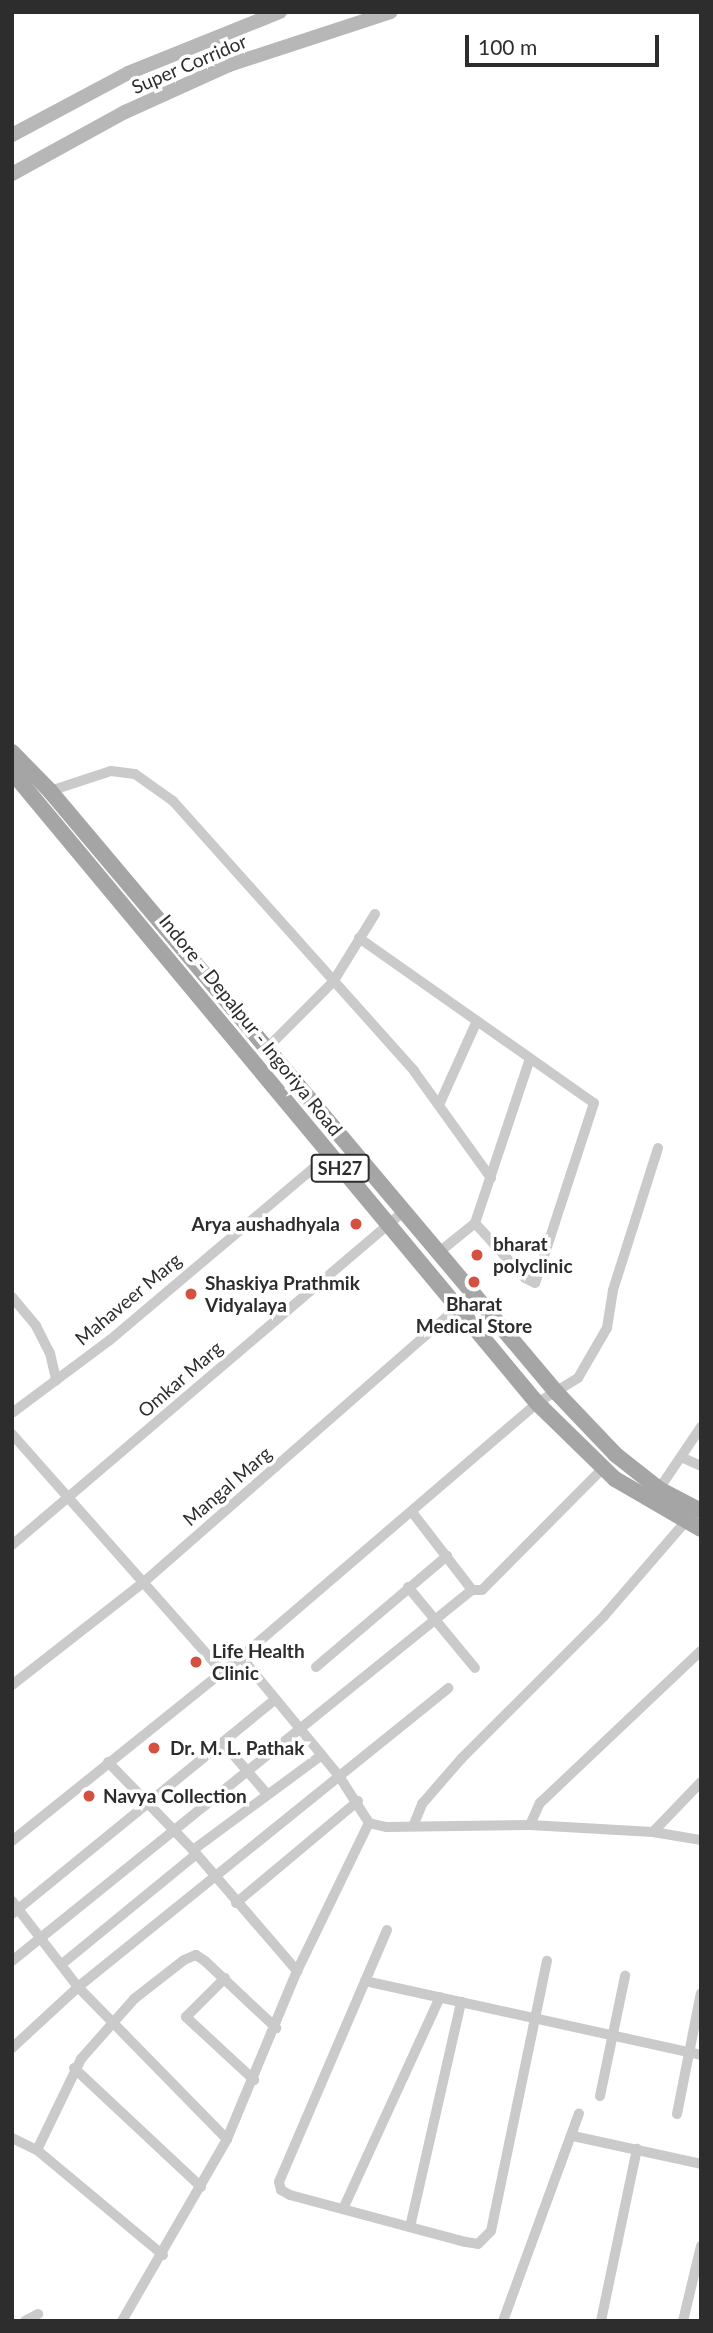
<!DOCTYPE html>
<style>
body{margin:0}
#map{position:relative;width:713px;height:2333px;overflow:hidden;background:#fff;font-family:Lato,sans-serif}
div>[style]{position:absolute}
.street>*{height:10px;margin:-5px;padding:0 5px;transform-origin:5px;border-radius:5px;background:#cacaca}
.secondary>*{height:14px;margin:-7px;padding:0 7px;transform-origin:7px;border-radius:7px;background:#b7b7b7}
.primary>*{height:16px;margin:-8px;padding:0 8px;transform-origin:8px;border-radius:8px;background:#a5a5a5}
.dots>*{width:19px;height:19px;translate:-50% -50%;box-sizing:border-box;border:4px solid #fff;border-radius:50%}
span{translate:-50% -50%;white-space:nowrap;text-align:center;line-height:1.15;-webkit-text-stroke:7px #fff;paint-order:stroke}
.shield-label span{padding:2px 5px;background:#fff;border:2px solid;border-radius:5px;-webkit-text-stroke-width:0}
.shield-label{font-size:18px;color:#2d2d2d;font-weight:700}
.street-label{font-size:19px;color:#2d2d2d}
.poi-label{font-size:19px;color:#2d2d2d;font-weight:700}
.right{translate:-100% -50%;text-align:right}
.left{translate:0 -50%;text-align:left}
.frame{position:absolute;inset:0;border:14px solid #2d2d2d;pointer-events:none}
.scale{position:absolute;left:465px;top:35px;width:194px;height:32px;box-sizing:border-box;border:4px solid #2d2d2d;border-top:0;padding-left:9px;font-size:21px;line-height:24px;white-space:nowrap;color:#2d2d2d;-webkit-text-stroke:5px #fff;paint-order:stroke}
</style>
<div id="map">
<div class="street">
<i style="left:50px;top:791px;width:64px;rotate:-18.2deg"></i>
<i style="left:111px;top:771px;width:24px;rotate:7deg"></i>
<i style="left:135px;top:774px;width:47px;rotate:35.4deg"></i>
<i style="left:173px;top:801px;width:362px;rotate:48.2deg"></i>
<i style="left:414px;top:1071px;width:132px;rotate:54.3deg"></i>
<i style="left:359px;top:938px;width:287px;rotate:35.1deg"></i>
<i style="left:594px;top:1103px;width:189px;rotate:108.1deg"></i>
<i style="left:535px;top:1283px;width:11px;rotate:-153deg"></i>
<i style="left:525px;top:1278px;width:74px;rotate:-132.3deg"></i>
<i style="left:266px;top:1049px;width:95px;rotate:-45deg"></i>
<i style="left:333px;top:982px;width:80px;rotate:-58.3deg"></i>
<i style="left:439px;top:1105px;width:92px;rotate:-65.7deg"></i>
<i style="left:438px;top:1253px;width:48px;rotate:-39deg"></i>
<i style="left:475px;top:1223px;width:173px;rotate:-71.5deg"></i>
<i style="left:12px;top:1297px;width:38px;rotate:50deg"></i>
<i style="left:36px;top:1326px;width:30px;rotate:63deg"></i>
<i style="left:50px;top:1353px;width:28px;rotate:77deg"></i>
<i style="left:12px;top:1413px;width:122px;rotate:-36.7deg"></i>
<i style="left:110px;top:1340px;width:287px;rotate:-40.2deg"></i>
<i style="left:12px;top:1434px;width:317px;rotate:48.5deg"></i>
<i style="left:681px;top:1457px;width:22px;rotate:24deg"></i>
<i style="left:659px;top:1489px;width:75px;rotate:-55.9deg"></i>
<i style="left:412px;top:1512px;width:98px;rotate:52.4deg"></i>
<i style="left:472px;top:1590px;width:10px"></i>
<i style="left:482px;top:1590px;width:172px;rotate:-45.2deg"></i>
<i style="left:12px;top:1545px;width:514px;rotate:-40.42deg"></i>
<i style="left:408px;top:1587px;width:105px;rotate:50.4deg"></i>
<i style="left:241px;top:1657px;width:154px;rotate:50.5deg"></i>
<i style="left:339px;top:1776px;width:56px;rotate:57.4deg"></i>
<i style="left:369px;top:1823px;width:18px;rotate:13deg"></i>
<i style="left:387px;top:1827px;width:143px;rotate:-0.8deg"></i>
<i style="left:530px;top:1825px;width:123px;rotate:3.3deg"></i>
<i style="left:653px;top:1832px;width:49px;rotate:9.5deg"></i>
<i style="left:316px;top:1667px;width:172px;rotate:-40.3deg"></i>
<i style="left:12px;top:1685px;width:169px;rotate:-38deg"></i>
<i style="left:145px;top:1581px;width:419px;rotate:-41.2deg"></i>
<i style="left:224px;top:1744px;width:66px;rotate:49.3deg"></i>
<i style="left:108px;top:1762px;width:122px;rotate:46deg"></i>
<i style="left:193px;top:1850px;width:160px;rotate:49.3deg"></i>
<i style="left:414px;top:1824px;width:22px;rotate:-68deg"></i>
<i style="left:422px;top:1804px;width:60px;rotate:-49.1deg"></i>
<i style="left:461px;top:1759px;width:202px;rotate:-45deg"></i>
<i style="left:604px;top:1616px;width:124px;rotate:-49.2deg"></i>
<i style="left:530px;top:1825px;width:24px;rotate:-66deg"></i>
<i style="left:540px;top:1803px;width:221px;rotate:-43.4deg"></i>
<i style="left:653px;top:1832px;width:69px;rotate:-46.2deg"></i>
<i style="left:12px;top:1841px;width:294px;rotate:-38.8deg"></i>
<i style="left:241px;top:1657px;width:390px;rotate:-40.6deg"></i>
<i style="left:537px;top:1403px;width:48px;rotate:-31.4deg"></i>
<i style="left:578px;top:1378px;width:58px;rotate:-59.9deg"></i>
<i style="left:607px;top:1328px;width:38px;rotate:-81deg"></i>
<i style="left:613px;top:1290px;width:149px;rotate:-72.4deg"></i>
<i style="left:193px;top:1850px;width:160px;rotate:-36.4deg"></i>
<i style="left:12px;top:1901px;width:108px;rotate:52.5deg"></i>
<i style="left:78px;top:1987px;width:213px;rotate:45.6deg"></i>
<i style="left:236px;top:1903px;width:159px;rotate:-39.9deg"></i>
<i style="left:12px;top:1914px;width:338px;rotate:-39.2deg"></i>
<i style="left:387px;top:1930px;width:274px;rotate:113.2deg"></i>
<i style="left:279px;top:2182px;width:8px;rotate:76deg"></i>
<i style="left:281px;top:2190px;width:10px;rotate:29deg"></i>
<i style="left:290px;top:2195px;width:182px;rotate:15deg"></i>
<i style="left:466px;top:2242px;width:12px;rotate:9deg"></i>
<i style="left:478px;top:2244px;width:18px;rotate:-45deg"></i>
<i style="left:491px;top:2231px;width:276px;rotate:-78.3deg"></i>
<i style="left:12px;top:1961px;width:591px;rotate:-38.89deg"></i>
<i style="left:62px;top:1964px;width:172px;rotate:-39.3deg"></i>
<i style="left:225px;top:1978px;width:55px;rotate:135deg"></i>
<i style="left:186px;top:2017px;width:93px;rotate:42.8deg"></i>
<i style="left:365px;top:1981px;width:344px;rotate:12.4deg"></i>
<i style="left:12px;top:2048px;width:90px;rotate:-42.7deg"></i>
<i style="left:78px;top:1987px;width:476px;rotate:-38.9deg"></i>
<i style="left:74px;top:2068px;width:174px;rotate:43.1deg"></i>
<i style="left:600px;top:2096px;width:123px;rotate:-78.2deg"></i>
<i style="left:677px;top:2114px;width:123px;rotate:-78.8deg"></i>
<i style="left:573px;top:2136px;width:131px;rotate:12.3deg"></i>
<i style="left:12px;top:2138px;width:28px;rotate:26deg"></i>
<i style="left:37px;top:2150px;width:164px;rotate:39.8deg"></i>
<i style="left:37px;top:2150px;width:101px;rotate:-64.2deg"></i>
<i style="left:81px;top:2059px;width:80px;rotate:-48.5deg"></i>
<i style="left:134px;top:1999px;width:63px;rotate:-38deg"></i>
<i style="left:184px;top:1960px;width:13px;rotate:-23deg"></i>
<i style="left:196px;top:1955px;width:11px;rotate:34deg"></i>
<i style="left:205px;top:1961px;width:98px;rotate:43.3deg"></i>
<i style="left:343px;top:2209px;width:233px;rotate:-65.4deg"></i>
<i style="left:410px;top:2227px;width:231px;rotate:-77.2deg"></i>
<i style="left:25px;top:2321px;width:15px;rotate:-28deg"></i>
<i style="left:122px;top:2321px;width:210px;rotate:-60deg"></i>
<i style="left:227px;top:2139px;width:182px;rotate:-67.4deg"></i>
<i style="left:297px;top:1971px;width:165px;rotate:-64.1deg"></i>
<i style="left:503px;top:2321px;width:221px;rotate:-69.9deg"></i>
<i style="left:601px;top:2321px;width:176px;rotate:-78.2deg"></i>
<i style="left:683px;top:2321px;width:77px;rotate:-76.5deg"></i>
</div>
<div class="secondary">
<i style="left:12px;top:135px;width:132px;rotate:-28.1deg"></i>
<i style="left:128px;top:73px;width:164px;rotate:-21.9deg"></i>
<i style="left:12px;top:174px;width:129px;rotate:-28.8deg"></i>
<i style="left:125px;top:112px;width:114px;rotate:-24.3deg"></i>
<i style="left:229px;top:65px;width:170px;rotate:-18.1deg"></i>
</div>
<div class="primary">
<i style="left:12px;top:752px;width:54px;rotate:45.7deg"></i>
<i style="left:50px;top:791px;width:786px;rotate:49.9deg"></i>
<i style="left:556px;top:1392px;width:87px;rotate:46.4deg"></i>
<i style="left:616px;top:1455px;width:55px;rotate:38.3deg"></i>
<i style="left:659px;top:1489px;width:47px;rotate:27.6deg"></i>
<i style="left:12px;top:772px;width:821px;rotate:50.24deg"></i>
<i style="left:537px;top:1403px;width:109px;rotate:44.3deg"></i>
<i style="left:615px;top:1479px;width:99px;rotate:30.2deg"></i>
</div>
<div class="dots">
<i style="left:356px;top:1224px;background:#d4503f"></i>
<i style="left:477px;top:1255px;background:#d4503f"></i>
<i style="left:474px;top:1282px;background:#d4503f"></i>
<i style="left:191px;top:1294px;background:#d4503f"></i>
<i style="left:196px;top:1662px;background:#d4503f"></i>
<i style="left:154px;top:1748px;background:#d4503f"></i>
<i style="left:89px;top:1796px;background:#d4503f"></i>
</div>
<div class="shield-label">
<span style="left:340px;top:1168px">SH27</span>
</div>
<div class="street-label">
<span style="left:189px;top:64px;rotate:-23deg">Super Corridor</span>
<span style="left:251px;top:1025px;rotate:51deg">Indore - Depalpur - Ingoriya Road</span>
<span style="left:128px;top:1299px;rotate:-40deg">Mahaveer Marg</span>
<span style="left:180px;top:1379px;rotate:-41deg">Omkar Marg</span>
<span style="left:227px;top:1486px;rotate:-41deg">Mangal Marg</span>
</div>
<div class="poi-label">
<span class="right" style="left:340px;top:1224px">Arya aushadhyala</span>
<span class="left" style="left:493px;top:1255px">bharat<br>polyclinic</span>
<span class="left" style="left:205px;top:1294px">Shaskiya Prathmik<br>Vidyalaya</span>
<span style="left:474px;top:1315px">Bharat<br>Medical Store</span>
<span class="left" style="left:212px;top:1662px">Life Health<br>Clinic</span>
<span class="left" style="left:170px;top:1748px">Dr. M. L. Pathak</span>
<span class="left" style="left:103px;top:1796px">Navya Collection</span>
</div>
<div class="frame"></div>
<div class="scale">100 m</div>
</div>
